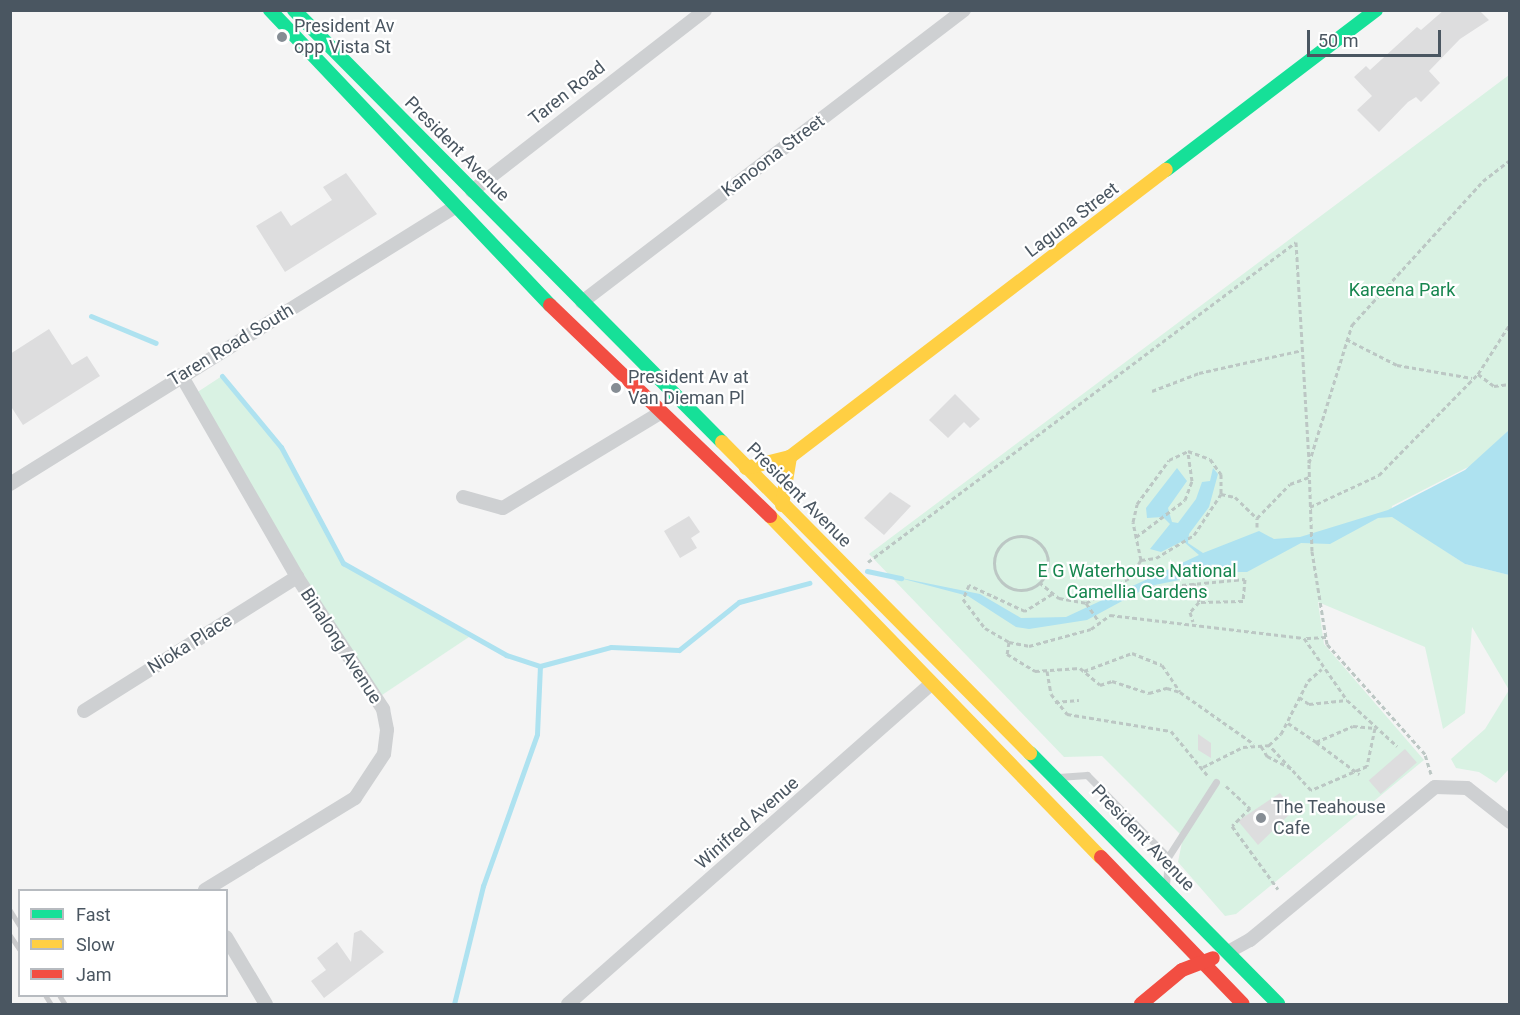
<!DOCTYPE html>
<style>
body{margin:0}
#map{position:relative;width:1520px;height:1015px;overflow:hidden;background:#f4f4f4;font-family:Roboto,sans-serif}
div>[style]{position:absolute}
.green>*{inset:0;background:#d9f2e3}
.water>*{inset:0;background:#aee2f0}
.stream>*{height:5px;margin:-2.5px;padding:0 2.5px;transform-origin:2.5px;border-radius:2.5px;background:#aee2f0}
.building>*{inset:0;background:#ddddde;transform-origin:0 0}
.path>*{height:3px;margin-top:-1.5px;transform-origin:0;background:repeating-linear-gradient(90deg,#bcc7c4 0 4.5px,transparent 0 7.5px)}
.path>.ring{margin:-1.5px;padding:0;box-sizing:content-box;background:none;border:3px solid #bcc7c4;border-radius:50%}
.lane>*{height:7px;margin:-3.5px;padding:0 3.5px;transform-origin:3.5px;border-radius:3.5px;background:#ced0d2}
.street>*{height:14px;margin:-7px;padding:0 7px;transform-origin:7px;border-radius:7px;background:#ced0d2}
.fast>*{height:14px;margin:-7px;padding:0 7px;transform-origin:7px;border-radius:7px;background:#16e098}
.slow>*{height:14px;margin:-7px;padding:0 7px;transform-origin:7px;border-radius:7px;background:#ffcf43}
.jam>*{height:14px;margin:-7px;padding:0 7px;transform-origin:7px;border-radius:7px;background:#f24e42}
.rail>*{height:4.5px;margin:-2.25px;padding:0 2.25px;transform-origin:2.25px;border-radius:2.25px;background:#c9cacc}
.dots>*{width:16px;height:16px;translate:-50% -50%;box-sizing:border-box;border:3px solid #fff;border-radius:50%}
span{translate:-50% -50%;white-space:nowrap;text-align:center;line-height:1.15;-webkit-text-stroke:4.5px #fff;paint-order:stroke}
.poi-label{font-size:18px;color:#4a5661}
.left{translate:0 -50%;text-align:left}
.street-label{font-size:18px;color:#4a5661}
.park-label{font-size:18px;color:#17864f}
.frame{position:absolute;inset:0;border:12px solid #4a5661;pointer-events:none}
.legend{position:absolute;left:18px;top:889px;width:210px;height:108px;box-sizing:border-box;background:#fff;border:2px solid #b7bbc0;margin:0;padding:8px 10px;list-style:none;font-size:18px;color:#4a5661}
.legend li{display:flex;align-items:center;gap:12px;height:30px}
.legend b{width:30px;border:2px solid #b7bbc0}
.scale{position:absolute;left:1307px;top:30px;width:134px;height:27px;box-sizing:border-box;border:3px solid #4a5661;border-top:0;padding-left:8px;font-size:18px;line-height:21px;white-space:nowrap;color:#4a5661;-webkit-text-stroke:4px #fff;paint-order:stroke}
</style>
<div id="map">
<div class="green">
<i style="clip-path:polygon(1509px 75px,1509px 430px,1474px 464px,1392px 506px,1391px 515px,1465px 564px,1509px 575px,1509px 769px,1496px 783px,1479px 772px,1456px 768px,1451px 759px,1485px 729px,1509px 690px,1472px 627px,1465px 713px,1443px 729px,1425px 647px,1318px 602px,1324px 644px,1424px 760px,1236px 914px,1225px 916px,1178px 862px,1183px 837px,1102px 756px,1064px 757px,869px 554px)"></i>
<i style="clip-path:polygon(222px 376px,281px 447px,343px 563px,469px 637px,376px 699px,193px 395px)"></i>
</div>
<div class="water">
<i style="clip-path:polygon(1509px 430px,1509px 575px,1465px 564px,1392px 517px,1378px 518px,1330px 544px,1301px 543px,1247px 572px,1218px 572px,1150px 586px,1087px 620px,1029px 629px,1016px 627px,968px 596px,896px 577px,980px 594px,1021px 618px,1066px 617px,1199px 555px,1183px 541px,1161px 552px,1150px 549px,1170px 524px,1163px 517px,1147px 518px,1146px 508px,1177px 468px,1187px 481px,1168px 508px,1172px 522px,1178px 523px,1196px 499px,1202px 482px,1210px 481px,1213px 468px,1218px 474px,1209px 507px,1189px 534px,1188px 543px,1203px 553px,1259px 531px,1274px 539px,1300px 537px,1388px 510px,1465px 470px)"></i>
</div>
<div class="stream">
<i style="left:91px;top:316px;width:70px;rotate:22.6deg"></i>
<i style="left:222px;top:376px;width:92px;rotate:50.3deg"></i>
<i style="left:281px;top:447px;width:132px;rotate:61.9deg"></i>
<i style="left:343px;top:563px;width:187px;rotate:29.4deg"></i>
<i style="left:506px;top:655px;width:36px;rotate:18deg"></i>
<i style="left:540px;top:666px;width:73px;rotate:-15deg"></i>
<i style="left:611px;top:647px;width:68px;rotate:2.5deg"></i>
<i style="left:679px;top:650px;width:77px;rotate:-38.7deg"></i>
<i style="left:739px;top:602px;width:73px;rotate:-15.2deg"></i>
<i style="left:867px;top:571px;width:35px;rotate:12deg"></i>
<i style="left:454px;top:1004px;width:122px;rotate:-76.2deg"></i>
<i style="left:483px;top:886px;width:161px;rotate:-70.4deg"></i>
<i style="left:537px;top:734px;width:68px;rotate:-87.5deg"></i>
</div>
<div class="building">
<i style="clip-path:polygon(1444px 10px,1479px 10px,1489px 20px,1460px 39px,1429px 71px,1440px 83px,1421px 102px,1416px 97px,1408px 102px,1379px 132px,1357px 110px,1372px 96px,1354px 77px,1366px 66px,1370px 70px,1417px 27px,1421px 30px)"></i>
<i style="clip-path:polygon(346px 173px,377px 214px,285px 272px,256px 226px,281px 211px,291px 226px,332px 200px,323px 187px)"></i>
<i style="clip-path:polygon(49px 329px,72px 365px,87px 356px,100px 376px,23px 425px,10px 405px,10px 354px)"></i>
<i style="clip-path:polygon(955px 394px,980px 419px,970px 428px,964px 422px,948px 438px,929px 420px)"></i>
<i style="clip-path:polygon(890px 492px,911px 506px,884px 535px,864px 518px)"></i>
<i style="clip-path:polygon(689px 516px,700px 532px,691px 538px,697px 548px,680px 558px,664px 531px)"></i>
<i style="clip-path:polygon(1198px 734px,1211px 743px,1211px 758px,1198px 750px)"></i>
<i style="left:1405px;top:749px;width:18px;height:48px;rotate:49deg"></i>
<i style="clip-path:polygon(1280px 793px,1294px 810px,1258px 845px,1238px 821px)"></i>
<i style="clip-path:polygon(361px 930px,384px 952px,324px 998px,311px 981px,326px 970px,317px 958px,337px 942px,351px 962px,354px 933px)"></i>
</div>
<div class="path">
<i style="left:1346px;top:339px;width:57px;rotate:27deg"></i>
<i style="left:1397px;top:365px;width:76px;rotate:9.8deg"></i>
<i style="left:1478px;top:374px;width:20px;rotate:37deg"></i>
<i style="left:1494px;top:386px;width:16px;rotate:-7deg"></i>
<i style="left:1152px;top:391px;width:50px;rotate:-21deg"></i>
<i style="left:1199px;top:373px;width:107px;rotate:-12.5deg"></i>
<i style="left:1310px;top:507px;width:76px;rotate:-24.9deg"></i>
<i style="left:1379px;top:475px;width:141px;rotate:-45.6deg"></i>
<i style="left:1478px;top:374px;width:59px;rotate:-57.4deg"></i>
<i style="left:1257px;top:527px;width:9px;rotate:-90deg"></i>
<i style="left:1257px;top:518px;width:47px;rotate:-45.9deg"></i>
<i style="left:1290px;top:484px;width:20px;rotate:-20deg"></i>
<i class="ring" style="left:994px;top:536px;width:51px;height:51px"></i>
<i style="left:1136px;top:537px;width:61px;rotate:-37.1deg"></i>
<i style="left:1185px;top:500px;width:20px;rotate:-70deg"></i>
<i style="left:1192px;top:481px;width:30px;rotate:-98deg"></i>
<i style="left:1141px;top:560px;width:15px;rotate:-8deg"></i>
<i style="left:1156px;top:558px;width:44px;rotate:-31.2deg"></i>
<i style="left:1194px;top:535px;width:49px;rotate:-56.6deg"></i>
<i style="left:868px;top:562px;width:534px;rotate:-36.78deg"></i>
<i style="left:1296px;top:242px;width:221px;rotate:86.6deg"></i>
<i style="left:1039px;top:582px;width:26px;rotate:39deg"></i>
<i style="left:1059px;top:598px;width:27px;rotate:10deg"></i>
<i style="left:1086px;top:603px;width:21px;rotate:55deg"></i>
<i style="left:1194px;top:583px;width:20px;rotate:75deg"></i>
<i style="left:1182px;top:585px;width:63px;rotate:-5.4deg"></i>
<i style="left:1245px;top:579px;width:22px;rotate:95deg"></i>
<i style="left:1243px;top:601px;width:44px;rotate:178.7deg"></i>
<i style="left:1199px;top:602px;width:13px;rotate:132deg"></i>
<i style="left:1190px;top:612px;width:10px;rotate:73deg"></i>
<i style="left:1052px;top:594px;width:32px;rotate:148deg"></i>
<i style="left:1025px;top:611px;width:62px;rotate:-155.1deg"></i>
<i style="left:969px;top:585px;width:15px;rotate:113deg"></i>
<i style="left:963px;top:599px;width:36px;rotate:53deg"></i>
<i style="left:985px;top:628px;width:28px;rotate:30deg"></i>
<i style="left:1009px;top:642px;width:12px;rotate:99deg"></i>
<i style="left:1007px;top:654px;width:33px;rotate:31deg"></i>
<i style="left:1035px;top:671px;width:45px;rotate:-3.8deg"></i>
<i style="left:1080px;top:668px;width:26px;rotate:40deg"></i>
<i style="left:1100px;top:685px;width:13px;rotate:-18deg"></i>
<i style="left:1112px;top:681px;width:39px;rotate:18deg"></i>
<i style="left:1149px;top:693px;width:19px;rotate:-16deg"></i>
<i style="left:1167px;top:688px;width:14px;rotate:17deg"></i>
<i style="left:1086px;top:603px;width:52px;rotate:-30deg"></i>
<i style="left:1131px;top:577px;width:20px;rotate:-60deg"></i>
<i style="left:1141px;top:560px;width:39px;rotate:-102deg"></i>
<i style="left:1133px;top:522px;width:18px;rotate:-77deg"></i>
<i style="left:1137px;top:504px;width:54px;rotate:-54deg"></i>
<i style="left:1169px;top:460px;width:21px;rotate:-25deg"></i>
<i style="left:1188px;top:451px;width:23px;rotate:20deg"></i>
<i style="left:1210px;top:459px;width:19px;rotate:54deg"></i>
<i style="left:1221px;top:474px;width:20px;rotate:90deg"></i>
<i style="left:1221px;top:494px;width:14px;rotate:12deg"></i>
<i style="left:1235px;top:497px;width:30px;rotate:44deg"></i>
<i style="left:1326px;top:637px;width:22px;rotate:177deg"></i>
<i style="left:1304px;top:638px;width:75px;rotate:55.3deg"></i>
<i style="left:1347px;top:700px;width:68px;rotate:42.6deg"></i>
<i style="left:1009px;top:642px;width:20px;rotate:11deg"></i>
<i style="left:1029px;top:646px;width:64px;rotate:-15.3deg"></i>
<i style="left:1091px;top:629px;width:24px;rotate:-36deg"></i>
<i style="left:1110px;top:615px;width:195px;rotate:6.8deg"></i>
<i style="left:1047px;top:671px;width:23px;rotate:80deg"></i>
<i style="left:1051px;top:694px;width:26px;rotate:51deg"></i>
<i style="left:1067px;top:714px;width:105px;rotate:9.3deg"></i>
<i style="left:1171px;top:731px;width:58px;rotate:50.6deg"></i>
<i style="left:1084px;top:671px;width:51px;rotate:-20.6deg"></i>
<i style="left:1132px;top:653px;width:32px;rotate:22deg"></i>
<i style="left:1162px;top:665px;width:32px;rotate:56deg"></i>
<i style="left:1180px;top:692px;width:90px;rotate:35.1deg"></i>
<i style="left:1299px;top:697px;width:12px;rotate:35deg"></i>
<i style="left:1309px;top:704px;width:38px;rotate:-6deg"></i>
<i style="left:1055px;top:702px;width:24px;rotate:-5deg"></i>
<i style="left:1288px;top:723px;width:34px;rotate:34deg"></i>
<i style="left:1316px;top:742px;width:40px;rotate:-23.4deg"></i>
<i style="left:1353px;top:726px;width:22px;rotate:5deg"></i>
<i style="left:1375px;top:728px;width:39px;rotate:102deg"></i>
<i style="left:1367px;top:766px;width:61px;rotate:156.8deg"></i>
<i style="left:1311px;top:790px;width:62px;rotate:-133deg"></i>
<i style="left:1269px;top:745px;width:16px;rotate:-43deg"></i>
<i style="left:1281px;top:734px;width:59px;rotate:-63deg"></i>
<i style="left:1308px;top:681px;width:18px;rotate:-41deg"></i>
<i style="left:1316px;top:742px;width:54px;rotate:36.7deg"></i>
<i style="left:1261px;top:746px;width:12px;rotate:59deg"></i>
<i style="left:1267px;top:756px;width:30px;rotate:27deg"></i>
<i style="left:1203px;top:767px;width:45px;rotate:-26.6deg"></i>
<i style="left:1243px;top:747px;width:26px;rotate:-4deg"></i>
<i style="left:1431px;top:774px;width:21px;rotate:-107deg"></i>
<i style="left:1425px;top:754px;width:147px;rotate:-131.7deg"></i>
<i style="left:1327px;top:644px;width:94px;rotate:-99.2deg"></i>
<i style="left:1312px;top:551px;width:88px;rotate:-92deg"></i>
<i style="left:1309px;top:463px;width:145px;rotate:-72.7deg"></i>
<i style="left:1352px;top:325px;width:195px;rotate:-47.7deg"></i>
<i style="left:1483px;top:181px;width:34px;rotate:-38deg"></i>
<i style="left:1226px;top:786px;width:33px;rotate:43deg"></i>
<i style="left:1250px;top:808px;width:25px;rotate:135deg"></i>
<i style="left:1232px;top:826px;width:78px;rotate:53.9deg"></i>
</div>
<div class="lane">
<i style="left:1058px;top:777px;width:29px;rotate:-4deg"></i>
<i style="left:1087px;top:775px;width:115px;rotate:45.4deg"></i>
<i style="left:1168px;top:857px;width:27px;rotate:94deg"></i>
<i style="left:1168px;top:857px;width:89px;rotate:-57.4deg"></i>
</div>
<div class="street">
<i style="left:472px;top:191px;width:295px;rotate:-37.8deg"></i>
<i style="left:582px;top:302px;width:481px;rotate:-37.4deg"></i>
<i style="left:181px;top:375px;width:233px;rotate:60.1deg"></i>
<i style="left:297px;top:577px;width:158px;rotate:56.9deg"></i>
<i style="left:383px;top:709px;width:21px;rotate:79deg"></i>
<i style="left:387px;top:730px;width:24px;rotate:97deg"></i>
<i style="left:384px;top:754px;width:53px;rotate:123.4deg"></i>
<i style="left:355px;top:798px;width:176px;rotate:148.5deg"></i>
<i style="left:10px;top:484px;width:522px;rotate:-31.92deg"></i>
<i style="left:463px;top:497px;width:41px;rotate:15.4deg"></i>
<i style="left:503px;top:508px;width:184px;rotate:-31.2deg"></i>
<i style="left:84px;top:711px;width:252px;rotate:-32.2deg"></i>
<i style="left:226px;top:937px;width:78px;rotate:59.2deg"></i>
<i style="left:1228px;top:952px;width:25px;rotate:-29deg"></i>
<i style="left:1250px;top:940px;width:240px;rotate:-39.6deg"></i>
<i style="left:1435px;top:787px;width:32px;rotate:2deg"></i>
<i style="left:1467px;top:788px;width:55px;rotate:38.3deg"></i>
<i style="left:568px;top:1004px;width:485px;rotate:-41.4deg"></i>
</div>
<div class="fast">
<i style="left:270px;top:10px;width:407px;rotate:46.5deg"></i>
<i style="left:294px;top:10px;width:608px;rotate:45.27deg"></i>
<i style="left:1166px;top:170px;width:264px;rotate:-37.3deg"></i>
<i style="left:1030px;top:753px;width:353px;rotate:45.3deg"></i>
</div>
<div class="slow">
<i style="left:722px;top:442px;width:438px;rotate:45.3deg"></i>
<i style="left:746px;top:468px;width:45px;rotate:-14deg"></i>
<i style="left:790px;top:457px;width:473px;rotate:-37.4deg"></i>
<i style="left:782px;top:505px;width:49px;rotate:-80.5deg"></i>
<i style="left:770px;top:516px;width:475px;rotate:45.9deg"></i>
</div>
<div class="jam">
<i style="left:550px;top:305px;width:305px;rotate:43.8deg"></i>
<i style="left:1101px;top:857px;width:204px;rotate:46deg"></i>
<i style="left:1141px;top:1004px;width:53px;rotate:-39.7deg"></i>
<i style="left:1182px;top:970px;width:33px;rotate:-21deg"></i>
</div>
<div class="rail">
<i style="left:10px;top:910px;width:19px;rotate:58deg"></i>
<i style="left:10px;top:935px;width:18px;rotate:56deg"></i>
<i style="left:46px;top:996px;width:9px;rotate:58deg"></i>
<i style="left:60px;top:996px;width:9px;rotate:58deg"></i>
</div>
<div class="dots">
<i style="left:282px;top:37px;background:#868d94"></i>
<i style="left:616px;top:388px;background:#868d94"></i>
<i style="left:1261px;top:818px;background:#868d94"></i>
</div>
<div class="poi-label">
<span class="left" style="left:294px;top:37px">President Av<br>opp Vista St</span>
<span class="left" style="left:628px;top:388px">President Av at<br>Van Dieman Pl</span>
<span class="left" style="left:1273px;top:818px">The Teahouse<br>Cafe</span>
</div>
<div class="street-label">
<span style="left:567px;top:93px;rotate:-38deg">Taren Road</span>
<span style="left:457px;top:149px;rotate:45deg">President Avenue</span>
<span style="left:773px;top:156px;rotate:-37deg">Kanoona Street</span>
<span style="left:1072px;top:220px;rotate:-37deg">Laguna Street</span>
<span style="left:231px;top:345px;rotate:-31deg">Taren Road South</span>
<span style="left:799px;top:495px;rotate:45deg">President Avenue</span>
<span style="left:190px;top:644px;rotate:-32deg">Nioka Place</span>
<span style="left:341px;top:646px;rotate:57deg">Binalong Avenue</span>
<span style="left:747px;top:823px;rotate:-41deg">Winifred Avenue</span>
<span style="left:1143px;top:838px;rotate:46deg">President Avenue</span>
</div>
<div class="park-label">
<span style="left:1402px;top:290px">Kareena Park</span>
<span style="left:1137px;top:582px">E G Waterhouse National<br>Camellia Gardens</span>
</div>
<div class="frame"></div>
<ul class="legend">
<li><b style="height:8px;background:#16e098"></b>Fast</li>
<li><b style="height:8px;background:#ffcf43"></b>Slow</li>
<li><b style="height:8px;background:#f24e42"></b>Jam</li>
</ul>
<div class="scale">50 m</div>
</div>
